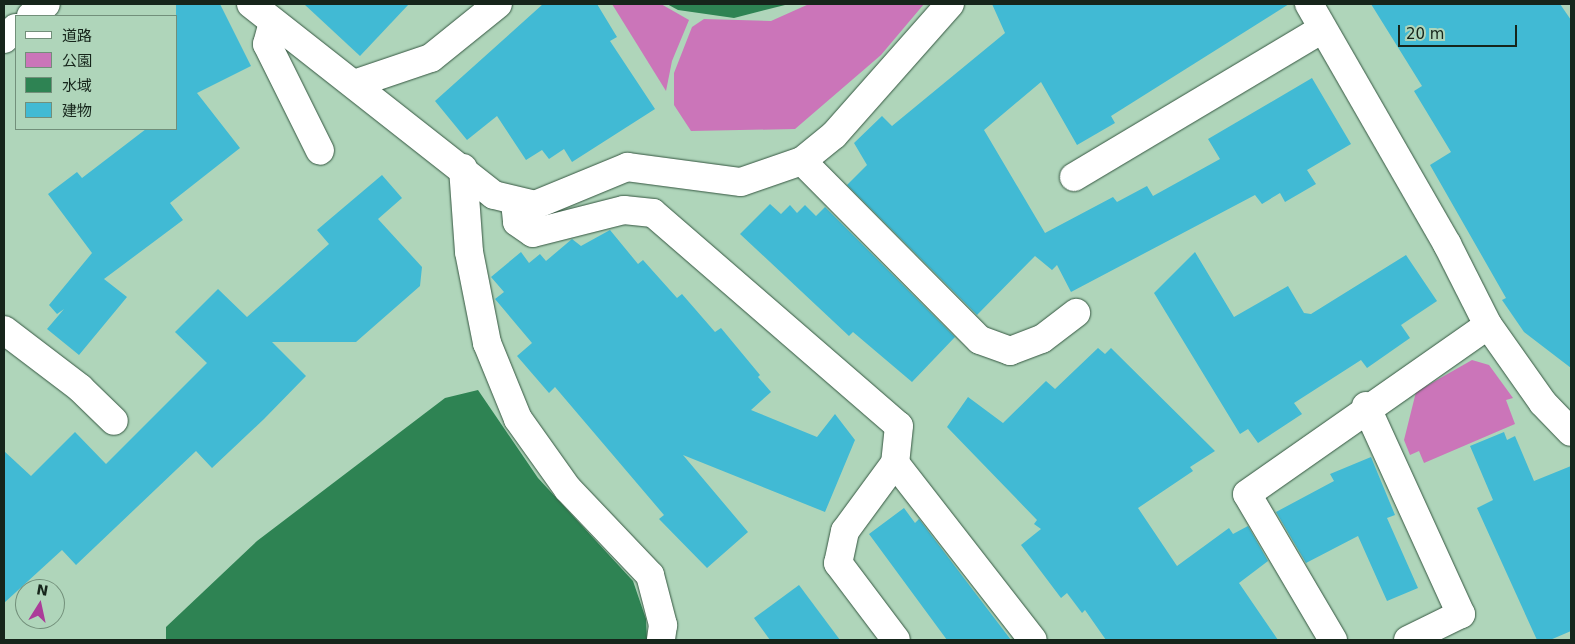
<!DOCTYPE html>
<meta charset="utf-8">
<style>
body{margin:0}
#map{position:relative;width:1575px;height:644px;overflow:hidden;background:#afd5ba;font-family:"DejaVu Sans","Noto Sans JP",sans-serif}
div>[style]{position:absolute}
.green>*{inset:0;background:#cb75b9}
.water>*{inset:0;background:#2e8353}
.building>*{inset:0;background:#41bad4}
.roads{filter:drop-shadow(0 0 1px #345640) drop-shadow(0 0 1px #345640)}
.minor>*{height:28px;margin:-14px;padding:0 14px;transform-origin:14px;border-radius:14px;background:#fff}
span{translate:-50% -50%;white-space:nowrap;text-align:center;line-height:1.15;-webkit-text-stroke:4.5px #afd5ba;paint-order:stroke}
.frame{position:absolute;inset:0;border:5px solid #16251b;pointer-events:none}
.legend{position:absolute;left:15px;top:15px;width:162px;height:115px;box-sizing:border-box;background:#afd5ba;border:1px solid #728f7a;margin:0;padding:6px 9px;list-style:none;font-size:15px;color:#16251b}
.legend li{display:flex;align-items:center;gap:10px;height:25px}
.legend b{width:25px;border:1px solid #728f7a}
.north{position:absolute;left:15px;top:579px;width:50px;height:50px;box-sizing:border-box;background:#afd5ba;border:1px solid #728f7a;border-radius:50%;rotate:10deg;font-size:14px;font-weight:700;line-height:20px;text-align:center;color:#16251b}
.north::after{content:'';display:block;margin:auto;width:18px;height:22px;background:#ab3c99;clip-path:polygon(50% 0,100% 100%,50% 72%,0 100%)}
.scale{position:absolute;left:1398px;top:25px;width:119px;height:22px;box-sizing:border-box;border:2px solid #16251b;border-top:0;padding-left:6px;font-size:15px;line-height:18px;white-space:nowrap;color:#16251b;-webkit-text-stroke:4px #afd5ba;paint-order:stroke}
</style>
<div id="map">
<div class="green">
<i style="clip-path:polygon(612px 4px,661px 4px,689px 20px,672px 61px,666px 91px)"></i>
<i style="clip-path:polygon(809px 4px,924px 4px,881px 55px,795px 129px,691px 131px,674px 105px,674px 73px,692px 27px,704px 19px,771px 21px)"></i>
<i style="clip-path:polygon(1472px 360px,1489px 365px,1513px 398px,1506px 400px,1515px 424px,1424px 463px,1419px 451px,1410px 455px,1404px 440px,1416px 392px)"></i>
</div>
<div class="water">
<i style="clip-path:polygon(667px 4px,789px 4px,734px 18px,678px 10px)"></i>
<i style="clip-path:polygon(478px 390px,538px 478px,633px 581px,646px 619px,647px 640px,166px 640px,166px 627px,257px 541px,445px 398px)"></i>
</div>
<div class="building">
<i style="clip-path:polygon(176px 4px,220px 4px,251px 66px,197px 93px,240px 148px,170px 203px,183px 220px,104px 279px,127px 297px,79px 355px,47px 329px,64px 309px,57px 314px,49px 305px,92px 253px,48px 194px,77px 172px,82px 178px,146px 129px,176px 129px)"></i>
<i style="clip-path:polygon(304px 4px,409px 4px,360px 56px)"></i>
<i style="clip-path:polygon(543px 4px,597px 4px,617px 37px,610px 41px,655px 109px,572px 162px,564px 149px,549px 159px,542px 150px,526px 160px,497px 116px,467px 140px,435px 101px)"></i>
<i style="clip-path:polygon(992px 4px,1289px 4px,1111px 116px,1115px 123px,1077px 145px,1041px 82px,984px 130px,1045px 233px,1113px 197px,1117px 202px,1147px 186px,1153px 196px,1220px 159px,1208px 139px,1312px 78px,1351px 144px,1307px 170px,1316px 184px,1285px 202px,1280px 193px,1262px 204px,1255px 195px,1071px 292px,1057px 265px,1052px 270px,1035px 256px,977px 315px,847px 185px,867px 165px,854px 143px,882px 116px,892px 126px,1005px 33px)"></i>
<i style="clip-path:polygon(1371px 4px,1560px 4px,1571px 20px,1571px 368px,1524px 332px,1502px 300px,1506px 298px,1430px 165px,1451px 152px,1414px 91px,1422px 86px)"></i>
<i style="clip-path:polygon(382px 175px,402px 198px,378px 219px,422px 267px,420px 286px,356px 342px,272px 342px,306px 376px,264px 419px,212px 468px,196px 451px,76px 565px,62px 550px,4px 603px,4px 451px,31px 476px,75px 432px,106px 464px,207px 363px,175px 332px,218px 289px,247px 317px,329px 244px,317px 230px)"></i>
<i style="clip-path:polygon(770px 204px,781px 214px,790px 205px,797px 213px,805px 205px,816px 216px,825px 207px,955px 337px,912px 382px,853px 332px,849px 336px,740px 234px)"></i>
<i style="clip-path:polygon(610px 230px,638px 264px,643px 260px,677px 298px,682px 294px,715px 332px,721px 328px,760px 375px,758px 377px,771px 392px,751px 410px,817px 437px,835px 414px,855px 440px,825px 512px,683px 455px,748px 532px,707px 568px,659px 519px,664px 515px,555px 387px,549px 393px,517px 356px,532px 343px,495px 299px,504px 292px,491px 277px,521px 252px,529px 263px,540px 254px,546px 261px,572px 239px,581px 246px)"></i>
<i style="clip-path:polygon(1195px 252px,1234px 317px,1288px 286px,1304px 313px,1311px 314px,1406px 255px,1437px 301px,1401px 325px,1410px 338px,1367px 368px,1361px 360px,1294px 403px,1302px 414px,1258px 443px,1248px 429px,1240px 434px,1154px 293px)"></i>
<i style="clip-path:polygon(1098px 348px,1105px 354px,1111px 348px,1215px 451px,1190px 467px,1193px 471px,1138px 508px,1177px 566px,1229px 528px,1233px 534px,1248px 526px,1268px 561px,1239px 583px,1278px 640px,1106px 640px,1085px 610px,1082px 613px,1067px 593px,1061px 598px,1021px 545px,1041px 529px,1034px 524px,1037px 520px,947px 427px,968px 397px,1003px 423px,1046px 381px,1055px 389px)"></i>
<i style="clip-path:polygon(1504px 432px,1507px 440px,1515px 436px,1534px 481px,1571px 466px,1571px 631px,1550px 640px,1537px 640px,1477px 508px,1493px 500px,1470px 446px)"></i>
<i style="clip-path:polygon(1371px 457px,1395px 515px,1387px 518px,1418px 588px,1387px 601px,1358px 536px,1306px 563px,1276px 512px,1334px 481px,1330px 474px)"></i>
<i style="clip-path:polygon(904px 508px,915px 523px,919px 519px,1011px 640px,947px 640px,869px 534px)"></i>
<i style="clip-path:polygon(799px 585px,840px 640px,770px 640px,754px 618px)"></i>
</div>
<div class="roads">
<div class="minor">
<i style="left:251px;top:4px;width:309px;rotate:38.2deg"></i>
<i style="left:494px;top:195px;width:42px;rotate:13.7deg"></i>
<i style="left:535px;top:205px;width:100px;rotate:-22.4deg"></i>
<i style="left:627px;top:167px;width:115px;rotate:7.5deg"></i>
<i style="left:741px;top:182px;width:65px;rotate:-19deg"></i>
<i style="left:802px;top:161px;width:41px;rotate:-39.1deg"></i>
<i style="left:834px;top:135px;width:175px;rotate:-48.5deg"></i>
<i style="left:1309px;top:4px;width:277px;rotate:60.1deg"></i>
<i style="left:1447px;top:244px;width:91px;rotate:63.2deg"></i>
<i style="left:1488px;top:325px;width:95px;rotate:54.8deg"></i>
<i style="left:1543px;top:403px;width:40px;rotate:46deg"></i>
<i style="left:31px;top:16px;width:19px;rotate:-39deg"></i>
<i style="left:273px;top:22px;width:23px;rotate:105deg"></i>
<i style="left:267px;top:44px;width:119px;rotate:63.6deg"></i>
<i style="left:4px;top:39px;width:16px;rotate:-43deg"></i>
<i style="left:354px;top:84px;width:81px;rotate:-18.7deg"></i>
<i style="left:431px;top:58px;width:86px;rotate:-38.9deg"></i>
<i style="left:802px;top:161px;width:252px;rotate:45.2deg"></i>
<i style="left:980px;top:340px;width:32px;rotate:20deg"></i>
<i style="left:1010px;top:351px;width:34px;rotate:-21deg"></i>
<i style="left:1042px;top:339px;width:43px;rotate:-37.4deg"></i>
<i style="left:463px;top:168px;width:84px;rotate:85.9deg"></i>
<i style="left:469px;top:252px;width:93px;rotate:78.8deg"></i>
<i style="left:487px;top:343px;width:82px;rotate:67.8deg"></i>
<i style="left:518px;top:419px;width:86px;rotate:54.5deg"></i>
<i style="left:568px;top:489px;width:119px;rotate:46.4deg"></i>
<i style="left:650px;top:575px;width:52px;rotate:75.4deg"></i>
<i style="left:663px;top:625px;width:15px;rotate:98deg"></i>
<i style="left:1074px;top:177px;width:289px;rotate:-30.8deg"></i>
<i style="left:515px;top:202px;width:20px;rotate:84deg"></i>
<i style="left:517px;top:222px;width:19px;rotate:35deg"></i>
<i style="left:533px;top:233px;width:94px;rotate:-14.2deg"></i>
<i style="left:624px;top:210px;width:29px;rotate:6deg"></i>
<i style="left:653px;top:213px;width:325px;rotate:40.9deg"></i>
<i style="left:899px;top:426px;width:37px;rotate:96deg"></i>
<i style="left:895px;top:463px;width:84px;rotate:126.3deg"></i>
<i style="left:845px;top:531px;width:33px;rotate:102deg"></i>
<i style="left:838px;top:563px;width:96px;rotate:53deg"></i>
<i style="left:4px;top:330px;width:96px;rotate:37.3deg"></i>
<i style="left:80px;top:388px;width:47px;rotate:44.1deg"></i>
<i style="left:1366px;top:406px;width:229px;rotate:65.5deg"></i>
<i style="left:1461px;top:614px;width:59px;rotate:153.9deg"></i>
<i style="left:895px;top:463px;width:224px;rotate:52.1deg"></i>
<i style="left:1333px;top:640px;width:169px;rotate:-120.5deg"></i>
<i style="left:1247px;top:494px;width:294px;rotate:-35deg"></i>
</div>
</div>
<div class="frame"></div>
<ul class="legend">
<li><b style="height:6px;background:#fff"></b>道路</li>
<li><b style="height:14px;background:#cb75b9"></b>公園</li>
<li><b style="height:14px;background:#2e8353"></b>水域</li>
<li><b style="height:14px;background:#41bad4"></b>建物</li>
</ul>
<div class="north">N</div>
<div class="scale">20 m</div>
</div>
